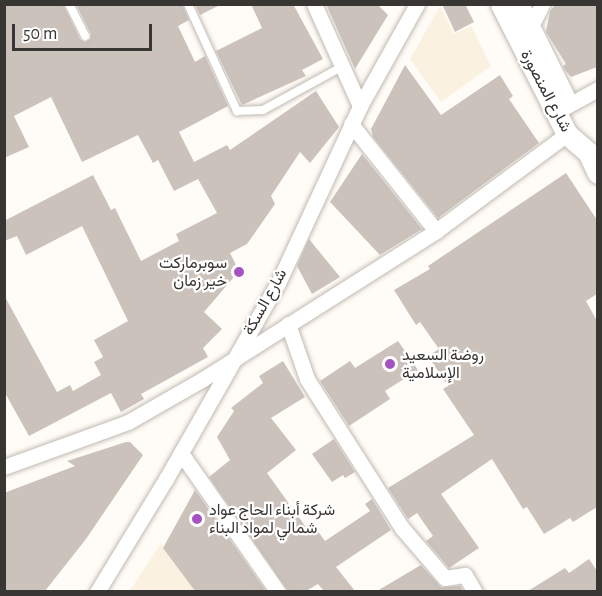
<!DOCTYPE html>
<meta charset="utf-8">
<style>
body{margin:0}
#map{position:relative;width:602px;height:596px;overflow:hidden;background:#fffbf6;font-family:"Alegreya Sans",Vazirmatn,sans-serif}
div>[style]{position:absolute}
.built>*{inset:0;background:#fbf1e1}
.building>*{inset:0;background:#ccc2bc}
.roads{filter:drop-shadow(0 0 2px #c0bab2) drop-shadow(0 0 2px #c0bab2)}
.service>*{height:8px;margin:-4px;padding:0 4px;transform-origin:4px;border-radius:4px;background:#fff}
.minor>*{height:15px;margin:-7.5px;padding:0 7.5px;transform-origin:7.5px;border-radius:7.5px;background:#fff}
.secondary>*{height:21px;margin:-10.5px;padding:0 10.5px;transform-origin:10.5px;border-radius:10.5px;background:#fff}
.dots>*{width:16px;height:16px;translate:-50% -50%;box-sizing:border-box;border:3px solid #fff;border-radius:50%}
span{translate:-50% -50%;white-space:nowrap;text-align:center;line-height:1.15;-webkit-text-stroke:4.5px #fff;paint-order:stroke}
.street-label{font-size:16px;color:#383632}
.poi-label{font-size:16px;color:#383632}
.right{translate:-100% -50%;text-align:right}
.left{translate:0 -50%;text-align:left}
.frame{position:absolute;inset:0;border:6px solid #383632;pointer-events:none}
.scale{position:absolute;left:12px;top:24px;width:140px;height:27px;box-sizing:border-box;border:3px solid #383632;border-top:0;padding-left:8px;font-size:18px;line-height:21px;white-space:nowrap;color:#383632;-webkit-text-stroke:4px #fff;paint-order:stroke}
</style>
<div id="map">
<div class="built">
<i style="clip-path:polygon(440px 6px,454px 34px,471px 26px,491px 66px,441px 102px,410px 59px)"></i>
<i style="clip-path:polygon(161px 543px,196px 591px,129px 592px)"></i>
</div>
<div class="building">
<i style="clip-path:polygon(4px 4px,63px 4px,80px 39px,85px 42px,90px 39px,91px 34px,76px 4px,182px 4px,189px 20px,178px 26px,195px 62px,205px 56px,228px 106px,179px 132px,194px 162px,227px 145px,230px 150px,316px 91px,339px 127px,310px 163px,300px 152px,271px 196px,275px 204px,247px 244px,230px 253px,239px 271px,204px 312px,222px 329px,203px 348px,208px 357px,141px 394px,144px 399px,121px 412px,111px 393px,29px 436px,4px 391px,4px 295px,57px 392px,70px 385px,73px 391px,101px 375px,94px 362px,103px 357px,94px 340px,128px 321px,82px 226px,26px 255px,17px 236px,4px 241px,4px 221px,93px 175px,111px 210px,115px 208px,141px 261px,179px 241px,176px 234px,217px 213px,198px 179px,174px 191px,158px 160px,153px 163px,138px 135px,82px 162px,51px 97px,14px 116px,29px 147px,4px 158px)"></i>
<i style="clip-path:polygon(195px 4px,222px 4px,200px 15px)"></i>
<i style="clip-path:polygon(251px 4px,293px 4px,323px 59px,302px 70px,306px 76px,242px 105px,216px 51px,262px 28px)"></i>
<i style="clip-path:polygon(326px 4px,377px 4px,388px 15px,355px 69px)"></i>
<i style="clip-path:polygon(442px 4px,465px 4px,474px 22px,455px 32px)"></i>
<i style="clip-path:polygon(556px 4px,597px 4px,597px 67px,571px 77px,565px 70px,563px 66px,566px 64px,546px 32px,550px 11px)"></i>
<i style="clip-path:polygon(405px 65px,441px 115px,500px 75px,513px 96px,509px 99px,539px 143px,438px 218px,373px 137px,371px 129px)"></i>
<i style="clip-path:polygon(362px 154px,422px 229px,380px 255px,330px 202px)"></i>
<i style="clip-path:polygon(566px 173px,597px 220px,597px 294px,586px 301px,597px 321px,597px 507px,573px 522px,570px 518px,544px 534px,527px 507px,523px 509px,492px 459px,441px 494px,479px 548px,449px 568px,426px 541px,433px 536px,417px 513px,408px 519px,388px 488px,474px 435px,443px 389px,448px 386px,428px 356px,439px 349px,420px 322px,416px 325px,394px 290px,430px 269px,428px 266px)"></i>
<i style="clip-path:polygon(309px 239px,340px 277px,312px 294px,297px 266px)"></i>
<i style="clip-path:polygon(398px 341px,418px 370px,385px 391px,390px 399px,349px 426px,320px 381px,350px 361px,355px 368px)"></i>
<i style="clip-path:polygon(283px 361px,305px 397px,271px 418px,296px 450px,267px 473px,308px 530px,314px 526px,325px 541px,370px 511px,365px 504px,372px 499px,391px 530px,336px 567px,355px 591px,324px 591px,318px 584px,306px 591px,288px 591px,209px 477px,230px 460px,217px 437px,234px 411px,231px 408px,263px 383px,259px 376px)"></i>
<i style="clip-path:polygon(334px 439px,355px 472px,345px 478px,343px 475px,332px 482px,312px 454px)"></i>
<i style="clip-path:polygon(126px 442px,130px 442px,143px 455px,86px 539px,45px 591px,4px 591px,4px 493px,75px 466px,67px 461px)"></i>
<i style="clip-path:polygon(195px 490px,266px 591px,195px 591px,163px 548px)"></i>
<i style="clip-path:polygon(589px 559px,597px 571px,597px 591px,528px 591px,565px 568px,569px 573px)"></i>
<i style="clip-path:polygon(421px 565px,441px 587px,460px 586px,463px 591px,377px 591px)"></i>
</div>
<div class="roads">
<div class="service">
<i style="left:69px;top:4px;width:36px;rotate:63deg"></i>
<i style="left:188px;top:4px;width:118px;rotate:65.4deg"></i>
<i style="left:237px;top:111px;width:26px;rotate:-2deg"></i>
<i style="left:263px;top:110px;width:91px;rotate:-28.8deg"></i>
</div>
<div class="minor">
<i style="left:314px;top:4px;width:112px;rotate:65.7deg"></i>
<i style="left:527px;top:34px;width:34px;rotate:-63deg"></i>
<i style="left:556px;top:112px;width:48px;rotate:-28.7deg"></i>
<i style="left:351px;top:124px;width:137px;rotate:51.5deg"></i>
<i style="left:288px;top:324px;width:58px;rotate:70.9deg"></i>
<i style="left:307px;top:379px;width:177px;rotate:57.5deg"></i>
<i style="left:402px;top:528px;width:66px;rotate:49.3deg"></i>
<i style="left:445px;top:578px;width:20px;rotate:-9deg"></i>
<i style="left:465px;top:575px;width:20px;rotate:60deg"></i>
<i style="left:181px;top:453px;width:169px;rotate:55.1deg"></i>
<i style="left:4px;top:467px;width:132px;rotate:-19.9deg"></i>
<i style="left:128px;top:422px;width:86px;rotate:-29.8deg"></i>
<i style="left:203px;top:379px;width:276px;rotate:-32.4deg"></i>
<i style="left:436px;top:231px;width:163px;rotate:-36.5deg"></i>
<i style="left:97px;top:592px;width:132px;rotate:-58.6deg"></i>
<i style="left:166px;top:479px;width:226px;rotate:-60.3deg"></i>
<i style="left:278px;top:283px;width:195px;rotate:-65.1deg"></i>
<i style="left:360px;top:106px;width:117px;rotate:-60.8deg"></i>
</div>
<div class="secondary">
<i style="left:501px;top:4px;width:146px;rotate:63.1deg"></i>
<i style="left:567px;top:134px;width:28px;rotate:41deg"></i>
<i style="left:588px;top:152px;width:23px;rotate:65deg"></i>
<i style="left:518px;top:4px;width:104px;rotate:63.7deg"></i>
</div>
</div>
<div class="dots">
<i style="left:239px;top:272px;background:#a652c1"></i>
<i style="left:390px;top:364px;background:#a652c1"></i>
<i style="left:197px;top:519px;background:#a652c1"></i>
</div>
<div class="street-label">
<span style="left:546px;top:91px;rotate:62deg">شارع المنصورة</span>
<span style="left:265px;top:302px;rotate:-61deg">شارع السكة</span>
</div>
<div class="poi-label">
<span class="right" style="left:227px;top:272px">سوبرماركت<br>خير زمان</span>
<span class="left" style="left:402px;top:364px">روضة السعيد<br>الإسلامية</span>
<span class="left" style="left:209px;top:519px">شركة أبناء الحاج عواد<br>شمالي لمواد البناء</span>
</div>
<div class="frame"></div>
<div class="scale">50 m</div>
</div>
